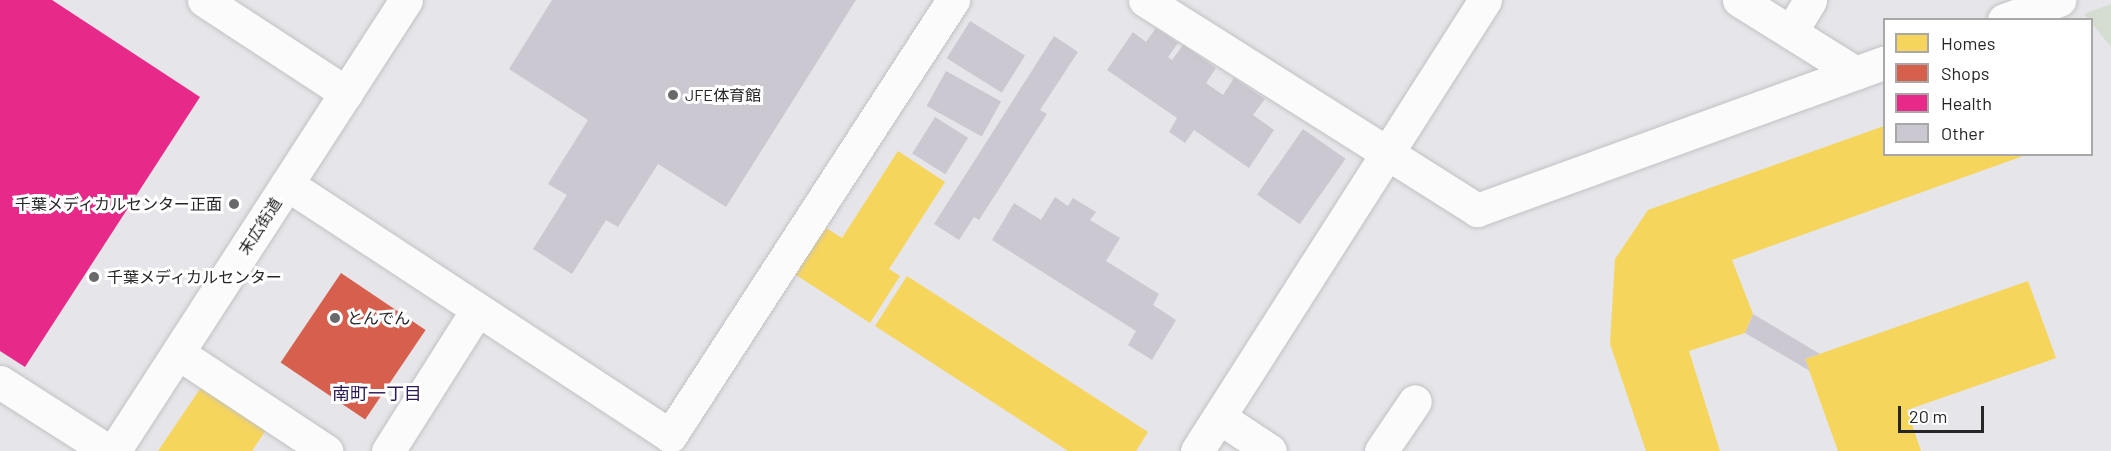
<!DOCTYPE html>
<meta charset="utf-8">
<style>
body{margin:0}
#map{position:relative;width:2111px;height:451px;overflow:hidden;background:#e6e5e9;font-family:Barlow,"Noto Sans JP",sans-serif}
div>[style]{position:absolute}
.green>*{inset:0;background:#d5ddd1}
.homes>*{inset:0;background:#f6d55c}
.shops>*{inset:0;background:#d6604d;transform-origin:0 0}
.health>*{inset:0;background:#e7298a}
.building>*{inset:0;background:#cbc8d1;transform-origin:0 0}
.roads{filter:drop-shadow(0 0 2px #c2c1c4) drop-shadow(0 0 2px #c2c1c4)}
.minor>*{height:33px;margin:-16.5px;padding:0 16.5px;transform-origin:16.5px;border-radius:16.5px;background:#fbfbfc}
.dots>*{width:16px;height:16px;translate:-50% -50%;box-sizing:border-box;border:3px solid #fff;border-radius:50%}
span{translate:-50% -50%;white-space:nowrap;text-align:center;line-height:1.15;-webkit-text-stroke:6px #fff;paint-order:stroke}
.poi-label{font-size:16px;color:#262628}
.left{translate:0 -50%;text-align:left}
.right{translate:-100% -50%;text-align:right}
.street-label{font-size:16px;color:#262628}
.neighbourhood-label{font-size:18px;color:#2e1a54}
.legend{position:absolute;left:1883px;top:18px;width:210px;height:138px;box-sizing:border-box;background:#fff;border:2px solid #a8a8a9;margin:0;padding:8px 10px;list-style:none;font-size:18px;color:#262628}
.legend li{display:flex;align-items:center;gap:12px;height:30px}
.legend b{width:30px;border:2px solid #a8a8a9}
.scale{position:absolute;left:1898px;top:406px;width:86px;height:27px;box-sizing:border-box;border:3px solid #262628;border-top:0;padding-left:8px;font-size:18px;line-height:21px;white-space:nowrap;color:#262628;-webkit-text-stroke:4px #fff;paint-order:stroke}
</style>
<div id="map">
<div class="green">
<i style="clip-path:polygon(2111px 4px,2111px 47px,2084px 14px)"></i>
</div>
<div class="homes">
<i style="clip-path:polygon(1884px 126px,1884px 154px,2026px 155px,1732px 260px,1753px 314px,1745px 333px,1689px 351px,1720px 451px,1646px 451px,1610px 344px,1615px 259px,1648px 210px)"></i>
<i style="clip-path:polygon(898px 151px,945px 182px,889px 269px,900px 276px,870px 323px,793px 273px,823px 226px,842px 238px)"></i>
<i style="clip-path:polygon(907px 276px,1148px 432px,1136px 451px,1068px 451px,875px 326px)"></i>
<i style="clip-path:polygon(2028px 281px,2056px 358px,1907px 410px,1921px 451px,1838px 451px,1805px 359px)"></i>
<i style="clip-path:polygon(202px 386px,266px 430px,252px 451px,158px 451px)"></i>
</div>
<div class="shops">
<i style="left:341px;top:273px;width:102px;height:108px;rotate:34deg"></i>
</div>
<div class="health">
<i style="clip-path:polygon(0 0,52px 0,200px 97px,25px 367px,0 351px)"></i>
</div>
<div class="building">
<i style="clip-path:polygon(552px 0,856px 0,726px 207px,658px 164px,618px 227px,606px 220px,572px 274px,533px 249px,567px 195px,548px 184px,588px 120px,509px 69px)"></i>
<i style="left:970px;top:21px;width:65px;height:44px;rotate:32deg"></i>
<i style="clip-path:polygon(1156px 28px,1178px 43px,1168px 57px,1172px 60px,1183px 45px,1216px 68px,1206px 83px,1223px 95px,1234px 78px,1265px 99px,1253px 115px,1274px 130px,1249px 168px,1194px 130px,1185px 143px,1169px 132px,1177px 118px,1107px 70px,1133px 32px,1146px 42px)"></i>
<i style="clip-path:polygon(1054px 36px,1078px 52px,1040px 110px,1047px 114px,979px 220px,974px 217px,959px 240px,934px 224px)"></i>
<i style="left:946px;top:71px;width:63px;height:40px;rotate:29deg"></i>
<i style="left:935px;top:117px;width:39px;height:43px;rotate:32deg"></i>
<i style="left:1303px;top:129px;width:52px;height:80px;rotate:35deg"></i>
<i style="clip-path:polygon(1055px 197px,1068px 206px,1073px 198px,1096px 212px,1090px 220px,1120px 238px,1106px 261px,1159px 294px,1153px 305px,1176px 320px,1152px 360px,1128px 345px,1136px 331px,992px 240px,1014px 203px,1041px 220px)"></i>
<i style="clip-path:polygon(1753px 314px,1820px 354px,1805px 359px,1810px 371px,1745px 333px)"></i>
</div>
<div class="roads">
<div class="minor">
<i style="left:204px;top:0;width:170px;rotate:33.2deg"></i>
<i style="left:1145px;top:0;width:393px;rotate:32.3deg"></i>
<i style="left:1477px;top:210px;width:433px;rotate:-19.9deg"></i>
<i style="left:1739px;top:0;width:138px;rotate:32deg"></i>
<i style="left:2004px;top:20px;width:59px;rotate:-20deg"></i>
<i style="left:1791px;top:32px;width:37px;rotate:-59deg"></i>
<i style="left:287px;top:184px;width:458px;rotate:33.3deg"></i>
<i style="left:670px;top:436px;width:520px;rotate:-57.01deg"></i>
<i style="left:178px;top:353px;width:178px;rotate:33.5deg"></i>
<i style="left:0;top:382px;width:128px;rotate:32.6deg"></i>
<i style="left:1219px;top:417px;width:61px;rotate:33.7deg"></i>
<i style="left:114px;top:451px;width:537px;rotate:-57.08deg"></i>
<i style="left:388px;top:451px;width:165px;rotate:-57.7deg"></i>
<i style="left:1197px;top:451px;width:535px;rotate:-57.44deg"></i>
<i style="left:1381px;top:451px;width:60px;rotate:-55.8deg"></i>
</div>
</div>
<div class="dots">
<i style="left:673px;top:95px;background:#69696c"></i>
<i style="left:234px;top:204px;background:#69696c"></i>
<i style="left:94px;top:277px;background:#69696c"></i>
<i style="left:335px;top:318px;background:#69696c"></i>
</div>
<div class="poi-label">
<span class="left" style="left:685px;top:95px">JFE体育館</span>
<span class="right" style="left:222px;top:204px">千葉メディカルセンター正面</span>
<span class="left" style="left:107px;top:277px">千葉メディカルセンター</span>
<span class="left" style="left:347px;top:318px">とんでん</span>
</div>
<div class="street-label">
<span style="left:260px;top:226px;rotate:-57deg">末広街道</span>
</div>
<div class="neighbourhood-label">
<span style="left:377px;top:393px">南町一丁目</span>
</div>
<ul class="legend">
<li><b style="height:16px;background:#f6d55c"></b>Homes</li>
<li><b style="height:16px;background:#d6604d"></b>Shops</li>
<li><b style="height:16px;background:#e7298a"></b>Health</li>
<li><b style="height:16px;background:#cbc8d1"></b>Other</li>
</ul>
<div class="scale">20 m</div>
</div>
